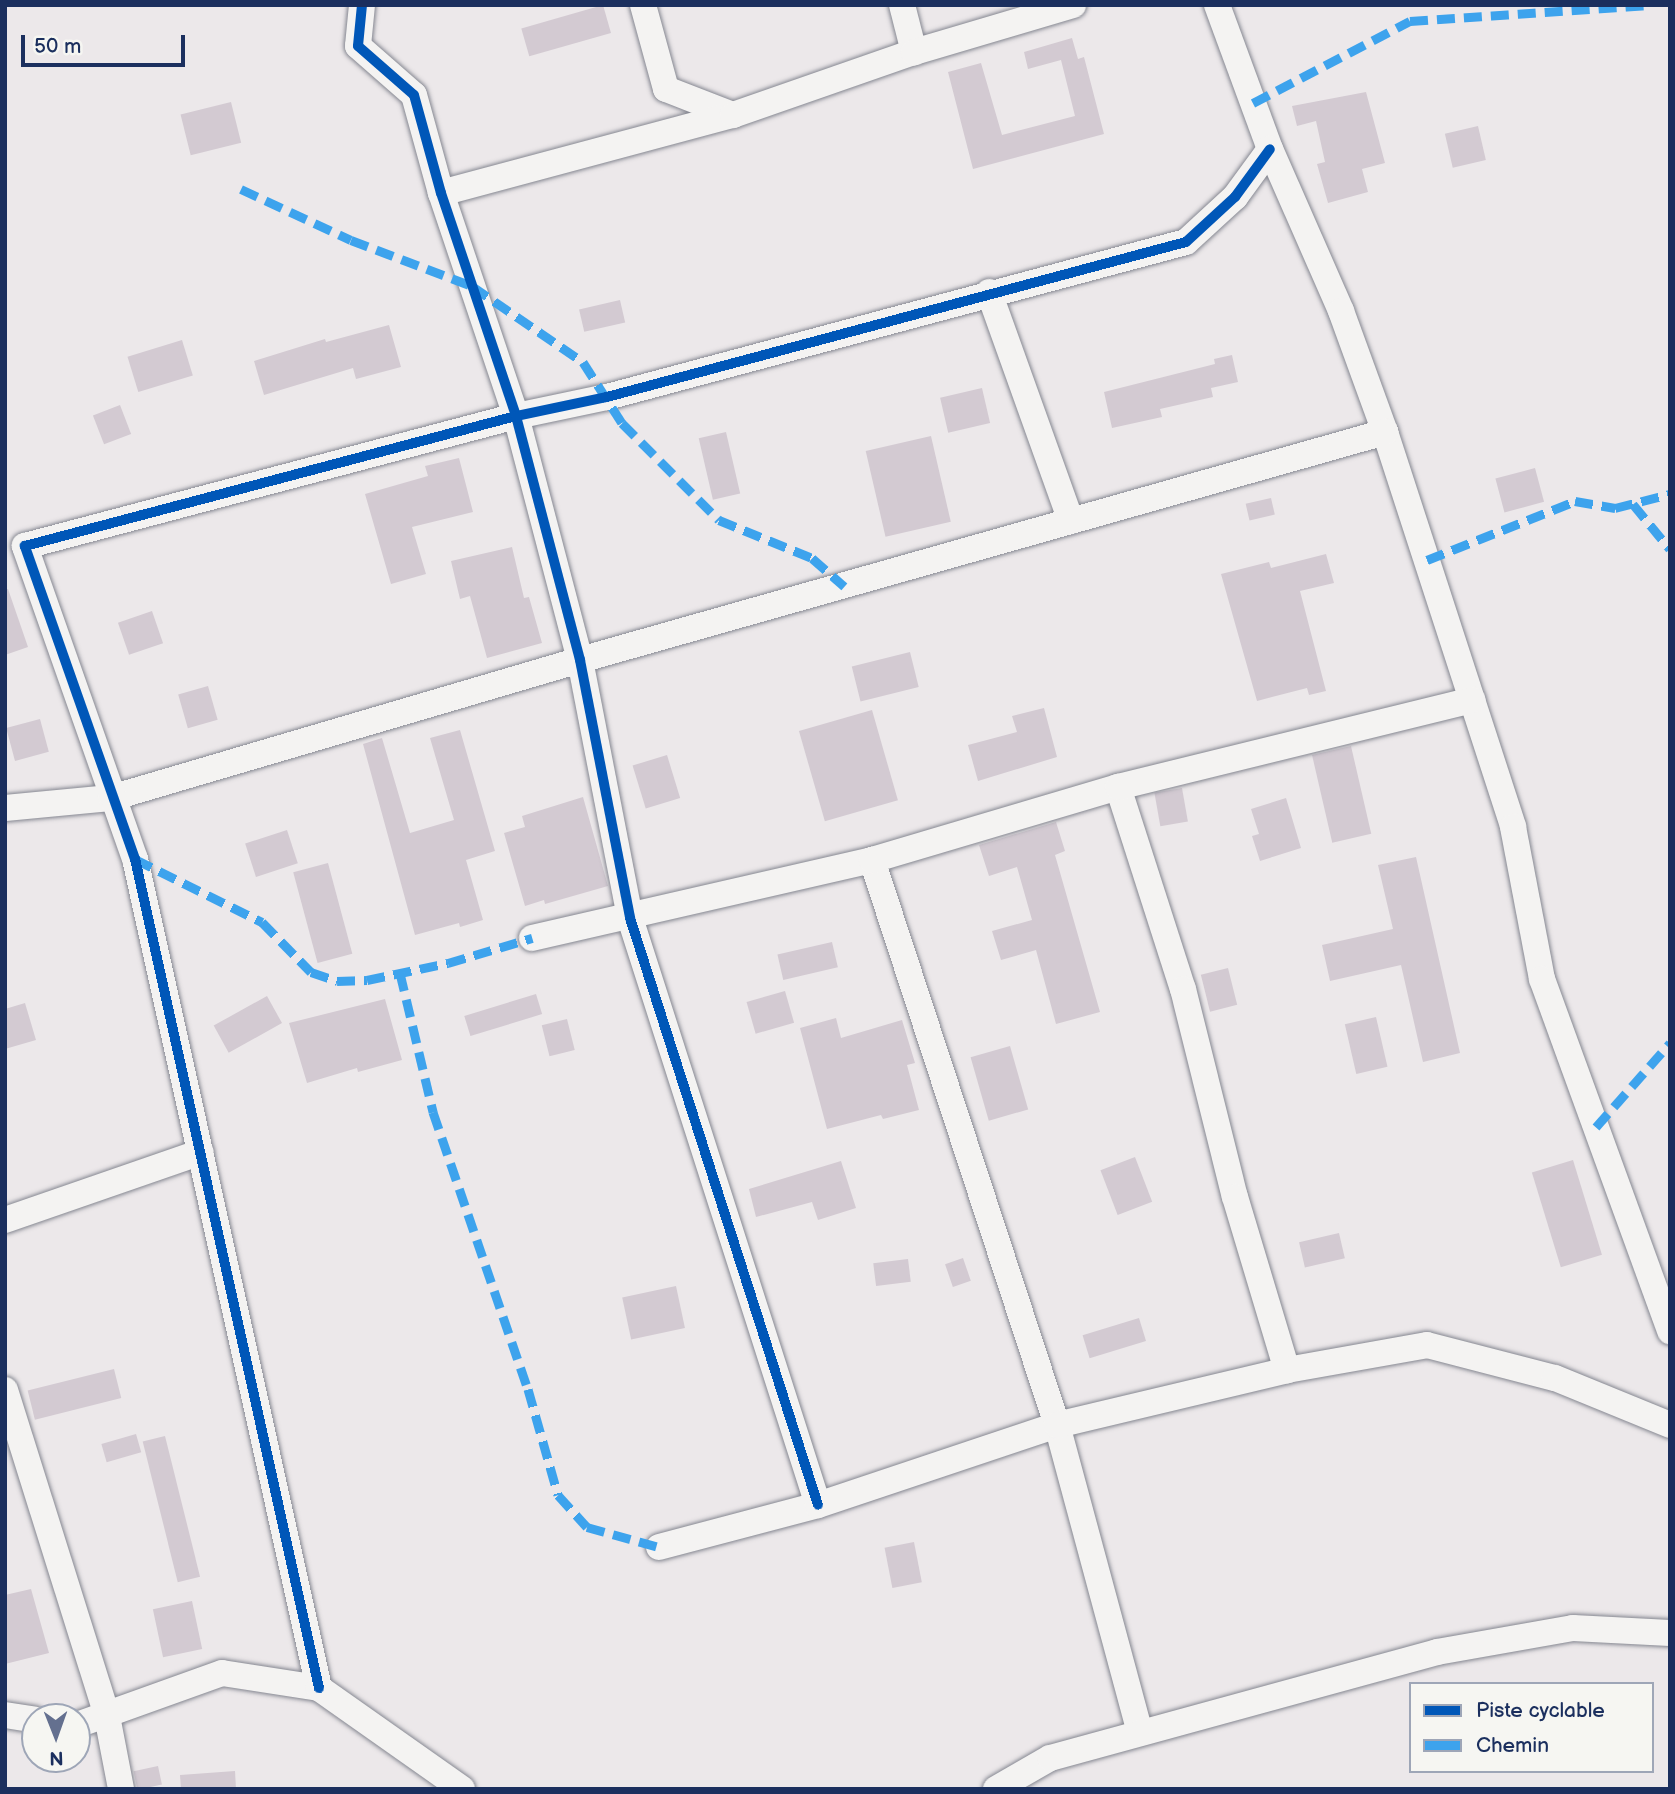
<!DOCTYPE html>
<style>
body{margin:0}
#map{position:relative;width:1675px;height:1794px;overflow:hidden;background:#ece8ea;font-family:"Balsamiq Sans",sans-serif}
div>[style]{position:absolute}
.building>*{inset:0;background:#d3cad2;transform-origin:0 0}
.roads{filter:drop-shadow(0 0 2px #858791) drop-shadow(0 0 2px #858791)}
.minor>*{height:26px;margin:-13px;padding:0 13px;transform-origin:13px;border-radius:13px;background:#f4f3f2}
.quiet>*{height:9px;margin-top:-4.5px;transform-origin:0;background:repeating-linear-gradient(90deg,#3da3ed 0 18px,transparent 0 27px)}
.cycleway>*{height:10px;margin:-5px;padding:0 5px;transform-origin:5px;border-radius:5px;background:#0057b8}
span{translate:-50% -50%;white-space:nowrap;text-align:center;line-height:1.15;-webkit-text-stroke:5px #f6f6f2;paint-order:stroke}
.frame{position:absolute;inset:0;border:7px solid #1b2f5e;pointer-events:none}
.legend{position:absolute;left:1409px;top:1682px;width:245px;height:91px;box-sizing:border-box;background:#f6f6f2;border:2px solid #9ea6b7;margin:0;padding:9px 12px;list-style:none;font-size:21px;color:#1b2f5e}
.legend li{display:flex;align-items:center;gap:14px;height:35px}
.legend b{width:35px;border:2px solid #9ea6b7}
.north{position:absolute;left:21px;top:1703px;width:70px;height:70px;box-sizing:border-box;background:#f6f6f2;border:2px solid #9ea6b7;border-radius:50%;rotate:179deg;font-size:19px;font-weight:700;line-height:28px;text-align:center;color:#1b2f5e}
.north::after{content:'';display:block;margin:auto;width:24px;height:32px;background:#64708f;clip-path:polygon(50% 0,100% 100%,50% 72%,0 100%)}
.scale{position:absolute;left:21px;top:35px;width:164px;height:32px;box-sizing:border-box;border:4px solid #1b2f5e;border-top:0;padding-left:9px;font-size:21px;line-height:24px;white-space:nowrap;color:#1b2f5e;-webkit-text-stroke:5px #f6f6f2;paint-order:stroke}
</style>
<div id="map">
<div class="building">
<i style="left:603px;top:5px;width:29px;height:85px;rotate:74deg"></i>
<i style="clip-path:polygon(1072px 38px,1078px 59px,1084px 57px,1104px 134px,973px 169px,948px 72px,981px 63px,1002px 135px,1075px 116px,1061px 60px,1028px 69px,1024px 52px)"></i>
<i style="clip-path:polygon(1366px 92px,1385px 163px,1362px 169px,1368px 192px,1328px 203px,1317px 164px,1325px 162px,1316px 121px,1297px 126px,1292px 106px)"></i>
<i style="left:231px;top:102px;width:42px;height:52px;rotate:76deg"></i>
<i style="left:1478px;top:126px;width:35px;height:34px;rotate:77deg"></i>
<i style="left:620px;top:300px;width:23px;height:42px;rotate:77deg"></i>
<i style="clip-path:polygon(389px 325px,401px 367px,356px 379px,353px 368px,264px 395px,254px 361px,325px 339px,326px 342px)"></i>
<i style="left:182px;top:340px;width:37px;height:57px;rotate:73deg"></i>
<i style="clip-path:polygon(1232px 355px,1238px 382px,1211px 388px,1213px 397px,1160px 409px,1162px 417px,1112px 428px,1104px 392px,1215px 364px,1214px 359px)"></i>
<i style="left:982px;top:388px;width:36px;height:43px;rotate:77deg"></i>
<i style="left:120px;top:405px;width:31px;height:29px;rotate:69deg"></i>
<i style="left:726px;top:432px;width:63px;height:28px;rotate:77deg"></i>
<i style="left:931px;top:436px;width:88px;height:67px;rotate:77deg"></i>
<i style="clip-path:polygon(459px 458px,473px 512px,412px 527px,426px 574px,391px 584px,365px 494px,428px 476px,425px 466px)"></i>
<i style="left:1535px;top:468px;width:35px;height:41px;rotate:75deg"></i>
<i style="left:1271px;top:498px;width:17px;height:26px;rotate:77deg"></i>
<i style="clip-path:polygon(512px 547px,524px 598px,529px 597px,542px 643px,487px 658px,470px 596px,460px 599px,451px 561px)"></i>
<i style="clip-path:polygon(1326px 554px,1334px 583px,1300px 591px,1326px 691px,1309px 695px,1307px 688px,1257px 701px,1221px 574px,1269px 562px,1271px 568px)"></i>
<i style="clip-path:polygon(8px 589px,28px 647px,5px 655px,5px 590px)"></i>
<i style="left:152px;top:611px;width:34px;height:36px;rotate:71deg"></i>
<i style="left:910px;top:652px;width:36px;height:60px;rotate:76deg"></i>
<i style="left:208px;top:686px;width:35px;height:31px;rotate:74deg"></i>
<i style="clip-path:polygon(1044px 708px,1057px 757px,978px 781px,968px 745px,1017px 732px,1012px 716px)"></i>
<i style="left:872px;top:710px;width:94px;height:76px;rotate:74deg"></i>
<i style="left:40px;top:719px;width:34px;height:35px;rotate:75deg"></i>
<i style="clip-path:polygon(460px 730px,495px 851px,466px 860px,483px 920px,460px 927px,459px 923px,415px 935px,363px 744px,382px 738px,410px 833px,454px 820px,430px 738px)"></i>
<i style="left:1351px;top:746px;width:90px;height:40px;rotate:77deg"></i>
<i style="left:667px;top:755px;width:45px;height:36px;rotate:73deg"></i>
<i style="left:1182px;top:788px;width:34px;height:28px;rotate:80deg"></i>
<i style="clip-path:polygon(583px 797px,608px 886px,545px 904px,544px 900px,525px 906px,504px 833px,525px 827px,522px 816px)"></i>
<i style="clip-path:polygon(1286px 798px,1301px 848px,1260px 861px,1252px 836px,1259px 834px,1251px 809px)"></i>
<i style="clip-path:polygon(1056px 822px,1065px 851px,1055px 855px,1100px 1012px,1056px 1024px,1036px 950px,1001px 960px,992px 931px,1032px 920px,1017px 867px,989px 876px,979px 845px)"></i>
<i style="left:287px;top:830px;width:35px;height:44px;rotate:72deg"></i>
<i style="clip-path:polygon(1416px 857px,1460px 1053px,1423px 1062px,1401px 965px,1330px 981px,1322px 945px,1393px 929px,1378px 865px)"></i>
<i style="left:328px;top:863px;width:94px;height:36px;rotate:75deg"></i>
<i style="left:832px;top:942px;width:26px;height:56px;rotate:77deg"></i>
<i style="left:1228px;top:968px;width:38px;height:28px;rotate:76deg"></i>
<i style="left:785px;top:991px;width:33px;height:40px;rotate:74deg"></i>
<i style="left:536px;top:994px;width:21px;height:75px;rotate:73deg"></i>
<i style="left:267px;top:996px;width:31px;height:61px;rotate:61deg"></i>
<i style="clip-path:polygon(385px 999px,402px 1060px,358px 1072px,357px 1068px,307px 1083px,289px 1023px)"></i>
<i style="clip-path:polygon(25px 1003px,36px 1040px,5px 1049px,5px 1009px)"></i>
<i style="left:1376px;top:1017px;width:51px;height:32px;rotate:77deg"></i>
<i style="clip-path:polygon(836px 1018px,841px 1038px,902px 1020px,915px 1063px,907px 1065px,919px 1110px,883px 1119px,881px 1115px,827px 1129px,800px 1028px)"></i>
<i style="left:567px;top:1019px;width:32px;height:26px;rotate:76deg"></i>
<i style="left:1010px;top:1046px;width:66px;height:41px;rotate:74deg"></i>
<i style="left:1135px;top:1157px;width:48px;height:37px;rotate:69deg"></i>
<i style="left:1573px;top:1160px;width:99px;height:43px;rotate:73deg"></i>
<i style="clip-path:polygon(841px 1161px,856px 1208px,818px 1220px,812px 1202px,756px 1217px,749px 1189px)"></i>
<i style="left:1339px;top:1233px;width:26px;height:41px;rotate:77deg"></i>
<i style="left:963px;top:1258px;width:24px;height:19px;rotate:71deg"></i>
<i style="left:908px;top:1259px;width:23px;height:35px;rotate:83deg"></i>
<i style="left:676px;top:1286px;width:43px;height:55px;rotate:78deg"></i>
<i style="left:1139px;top:1318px;width:24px;height:59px;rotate:73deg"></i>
<i style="left:114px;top:1369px;width:30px;height:89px;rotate:76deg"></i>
<i style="left:136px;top:1434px;width:19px;height:36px;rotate:74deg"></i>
<i style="left:165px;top:1436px;width:145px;height:23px;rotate:76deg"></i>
<i style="left:914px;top:1542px;width:41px;height:30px;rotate:79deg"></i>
<i style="clip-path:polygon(31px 1589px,49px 1653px,5px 1664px,5px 1595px)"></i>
<i style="left:192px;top:1601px;width:49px;height:40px;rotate:78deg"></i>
<i style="left:158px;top:1766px;width:19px;height:25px;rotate:78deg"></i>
<i style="clip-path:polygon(235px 1771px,236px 1789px,181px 1789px,180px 1775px)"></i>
</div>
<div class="roads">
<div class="minor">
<i style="left:362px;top:5px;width:41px;rotate:95.6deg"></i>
<i style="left:358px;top:46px;width:74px;rotate:41.2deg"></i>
<i style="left:414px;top:95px;width:102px;rotate:74.6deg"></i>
<i style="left:441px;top:193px;width:235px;rotate:71.4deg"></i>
<i style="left:516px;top:416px;width:252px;rotate:75.3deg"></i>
<i style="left:580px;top:660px;width:263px;rotate:79deg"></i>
<i style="left:630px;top:918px;width:616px;rotate:72.24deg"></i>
<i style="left:643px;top:5px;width:87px;rotate:74.7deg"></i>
<i style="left:666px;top:89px;width:72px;rotate:21.2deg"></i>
<i style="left:902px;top:5px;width:49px;rotate:75.7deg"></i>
<i style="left:1217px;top:5px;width:153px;rotate:69.8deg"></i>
<i style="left:1270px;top:149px;width:177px;rotate:66.3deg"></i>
<i style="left:1341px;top:311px;width:129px;rotate:70deg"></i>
<i style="left:1385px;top:432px;width:415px;rotate:72deg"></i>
<i style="left:1513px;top:827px;width:155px;rotate:79.2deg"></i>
<i style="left:1542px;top:979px;width:375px;rotate:70deg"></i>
<i style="left:441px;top:193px;width:302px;rotate:-15deg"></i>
<i style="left:733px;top:115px;width:192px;rotate:-19.2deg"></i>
<i style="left:914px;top:52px;width:166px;rotate:-16.5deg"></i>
<i style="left:989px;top:292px;width:243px;rotate:70.3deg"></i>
<i style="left:1118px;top:787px;width:212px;rotate:72.2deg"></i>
<i style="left:1183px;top:989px;width:214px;rotate:76deg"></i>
<i style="left:1235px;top:1197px;width:181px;rotate:73.3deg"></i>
<i style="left:5px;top:808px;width:106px;rotate:-5.4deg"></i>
<i style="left:111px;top:798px;width:489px;rotate:-16.4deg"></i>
<i style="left:580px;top:660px;width:837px;rotate:-15.81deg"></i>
<i style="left:872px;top:860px;width:595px;rotate:71.87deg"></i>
<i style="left:1057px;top:1425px;width:318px;rotate:74.9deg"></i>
<i style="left:532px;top:938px;width:349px;rotate:-12.9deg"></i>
<i style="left:872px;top:860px;width:257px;rotate:-16.5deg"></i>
<i style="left:1118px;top:787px;width:365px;rotate:-13.8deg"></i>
<i style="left:5px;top:1220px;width:207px;rotate:-19.1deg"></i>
<i style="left:5px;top:1390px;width:342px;rotate:72.6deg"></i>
<i style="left:107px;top:1716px;width:74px;rotate:79.1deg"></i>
<i style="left:659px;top:1547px;width:164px;rotate:-14.8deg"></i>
<i style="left:818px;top:1505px;width:252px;rotate:-18.5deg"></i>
<i style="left:1057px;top:1425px;width:236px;rotate:-13.4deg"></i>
<i style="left:1287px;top:1370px;width:142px;rotate:-10.1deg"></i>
<i style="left:1427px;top:1345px;width:132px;rotate:14.5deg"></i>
<i style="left:1555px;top:1378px;width:124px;rotate:22.2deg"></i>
<i style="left:319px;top:1688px;width:849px;rotate:-102.51deg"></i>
<i style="left:135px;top:859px;width:332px;rotate:-109.4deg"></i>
<i style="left:25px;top:546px;width:508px;rotate:-14.83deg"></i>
<i style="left:516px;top:416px;width:93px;rotate:-11.8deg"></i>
<i style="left:607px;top:397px;width:599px;rotate:-14.99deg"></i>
<i style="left:1186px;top:242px;width:67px;rotate:-42.6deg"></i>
<i style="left:1235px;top:197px;width:59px;rotate:-53.9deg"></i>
<i style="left:5px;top:1715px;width:30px;rotate:9deg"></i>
<i style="left:77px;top:1725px;width:154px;rotate:-19.7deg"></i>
<i style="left:222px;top:1673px;width:98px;rotate:8.8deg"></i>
<i style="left:319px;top:1688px;width:175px;rotate:35.2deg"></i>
<i style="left:996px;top:1789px;width:62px;rotate:-29.9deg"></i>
<i style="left:1050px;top:1758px;width:401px;rotate:-15.3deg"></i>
<i style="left:1437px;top:1652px;width:138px;rotate:-10deg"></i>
<i style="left:1573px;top:1628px;width:97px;rotate:3deg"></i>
</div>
</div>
<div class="quiet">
<i style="left:1253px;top:103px;width:177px;rotate:-27.6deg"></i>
<i style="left:1410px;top:21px;width:240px;rotate:-3.8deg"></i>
<i style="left:241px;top:189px;width:121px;rotate:24.9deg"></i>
<i style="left:351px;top:240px;width:129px;rotate:20.8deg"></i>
<i style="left:472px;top:286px;width:135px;rotate:34.4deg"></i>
<i style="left:583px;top:362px;width:72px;rotate:57.4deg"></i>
<i style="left:622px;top:423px;width:137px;rotate:45deg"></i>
<i style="left:719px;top:520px;width:100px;rotate:22.2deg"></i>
<i style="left:812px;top:558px;width:43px;rotate:41.2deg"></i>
<i style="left:1633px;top:504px;width:58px;rotate:50.6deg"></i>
<i style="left:1427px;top:560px;width:159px;rotate:-21.7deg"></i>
<i style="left:1575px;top:501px;width:41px;rotate:9.9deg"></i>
<i style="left:1615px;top:508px;width:57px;rotate:-14.3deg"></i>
<i style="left:135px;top:859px;width:142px;rotate:26.4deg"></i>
<i style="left:262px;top:922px;width:70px;rotate:45.6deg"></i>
<i style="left:311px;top:972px;width:28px;rotate:19deg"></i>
<i style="left:337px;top:981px;width:30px;rotate:-2deg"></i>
<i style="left:367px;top:980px;width:83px;rotate:-11.9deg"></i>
<i style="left:448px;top:963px;width:88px;rotate:-16.6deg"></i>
<i style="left:400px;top:973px;width:143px;rotate:76.6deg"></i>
<i style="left:433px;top:1112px;width:293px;rotate:71.1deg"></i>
<i style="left:528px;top:1389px;width:110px;rotate:74.2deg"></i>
<i style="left:558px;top:1495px;width:43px;rotate:47.8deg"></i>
<i style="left:587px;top:1527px;width:75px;rotate:15.5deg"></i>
<i style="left:1596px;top:1127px;width:112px;rotate:-48.6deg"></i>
</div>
<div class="cycleway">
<i style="left:362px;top:5px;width:41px;rotate:95.6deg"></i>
<i style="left:358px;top:46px;width:74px;rotate:41.2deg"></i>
<i style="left:414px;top:95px;width:102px;rotate:74.6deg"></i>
<i style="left:441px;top:193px;width:235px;rotate:71.4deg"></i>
<i style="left:516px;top:416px;width:252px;rotate:75.3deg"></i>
<i style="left:580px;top:660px;width:263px;rotate:79deg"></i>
<i style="left:630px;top:918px;width:616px;rotate:72.24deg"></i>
<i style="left:319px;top:1688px;width:849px;rotate:-102.51deg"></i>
<i style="left:135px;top:859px;width:332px;rotate:-109.4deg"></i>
<i style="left:25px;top:546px;width:508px;rotate:-14.83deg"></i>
<i style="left:516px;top:416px;width:93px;rotate:-11.8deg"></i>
<i style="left:607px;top:397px;width:599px;rotate:-14.99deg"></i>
<i style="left:1186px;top:242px;width:67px;rotate:-42.6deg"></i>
<i style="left:1235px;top:197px;width:59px;rotate:-53.9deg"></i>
</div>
<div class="frame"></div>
<ul class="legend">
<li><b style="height:9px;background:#0057b8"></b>Piste cyclable</li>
<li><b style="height:9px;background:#3da3ed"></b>Chemin</li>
</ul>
<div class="north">N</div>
<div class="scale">50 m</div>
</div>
